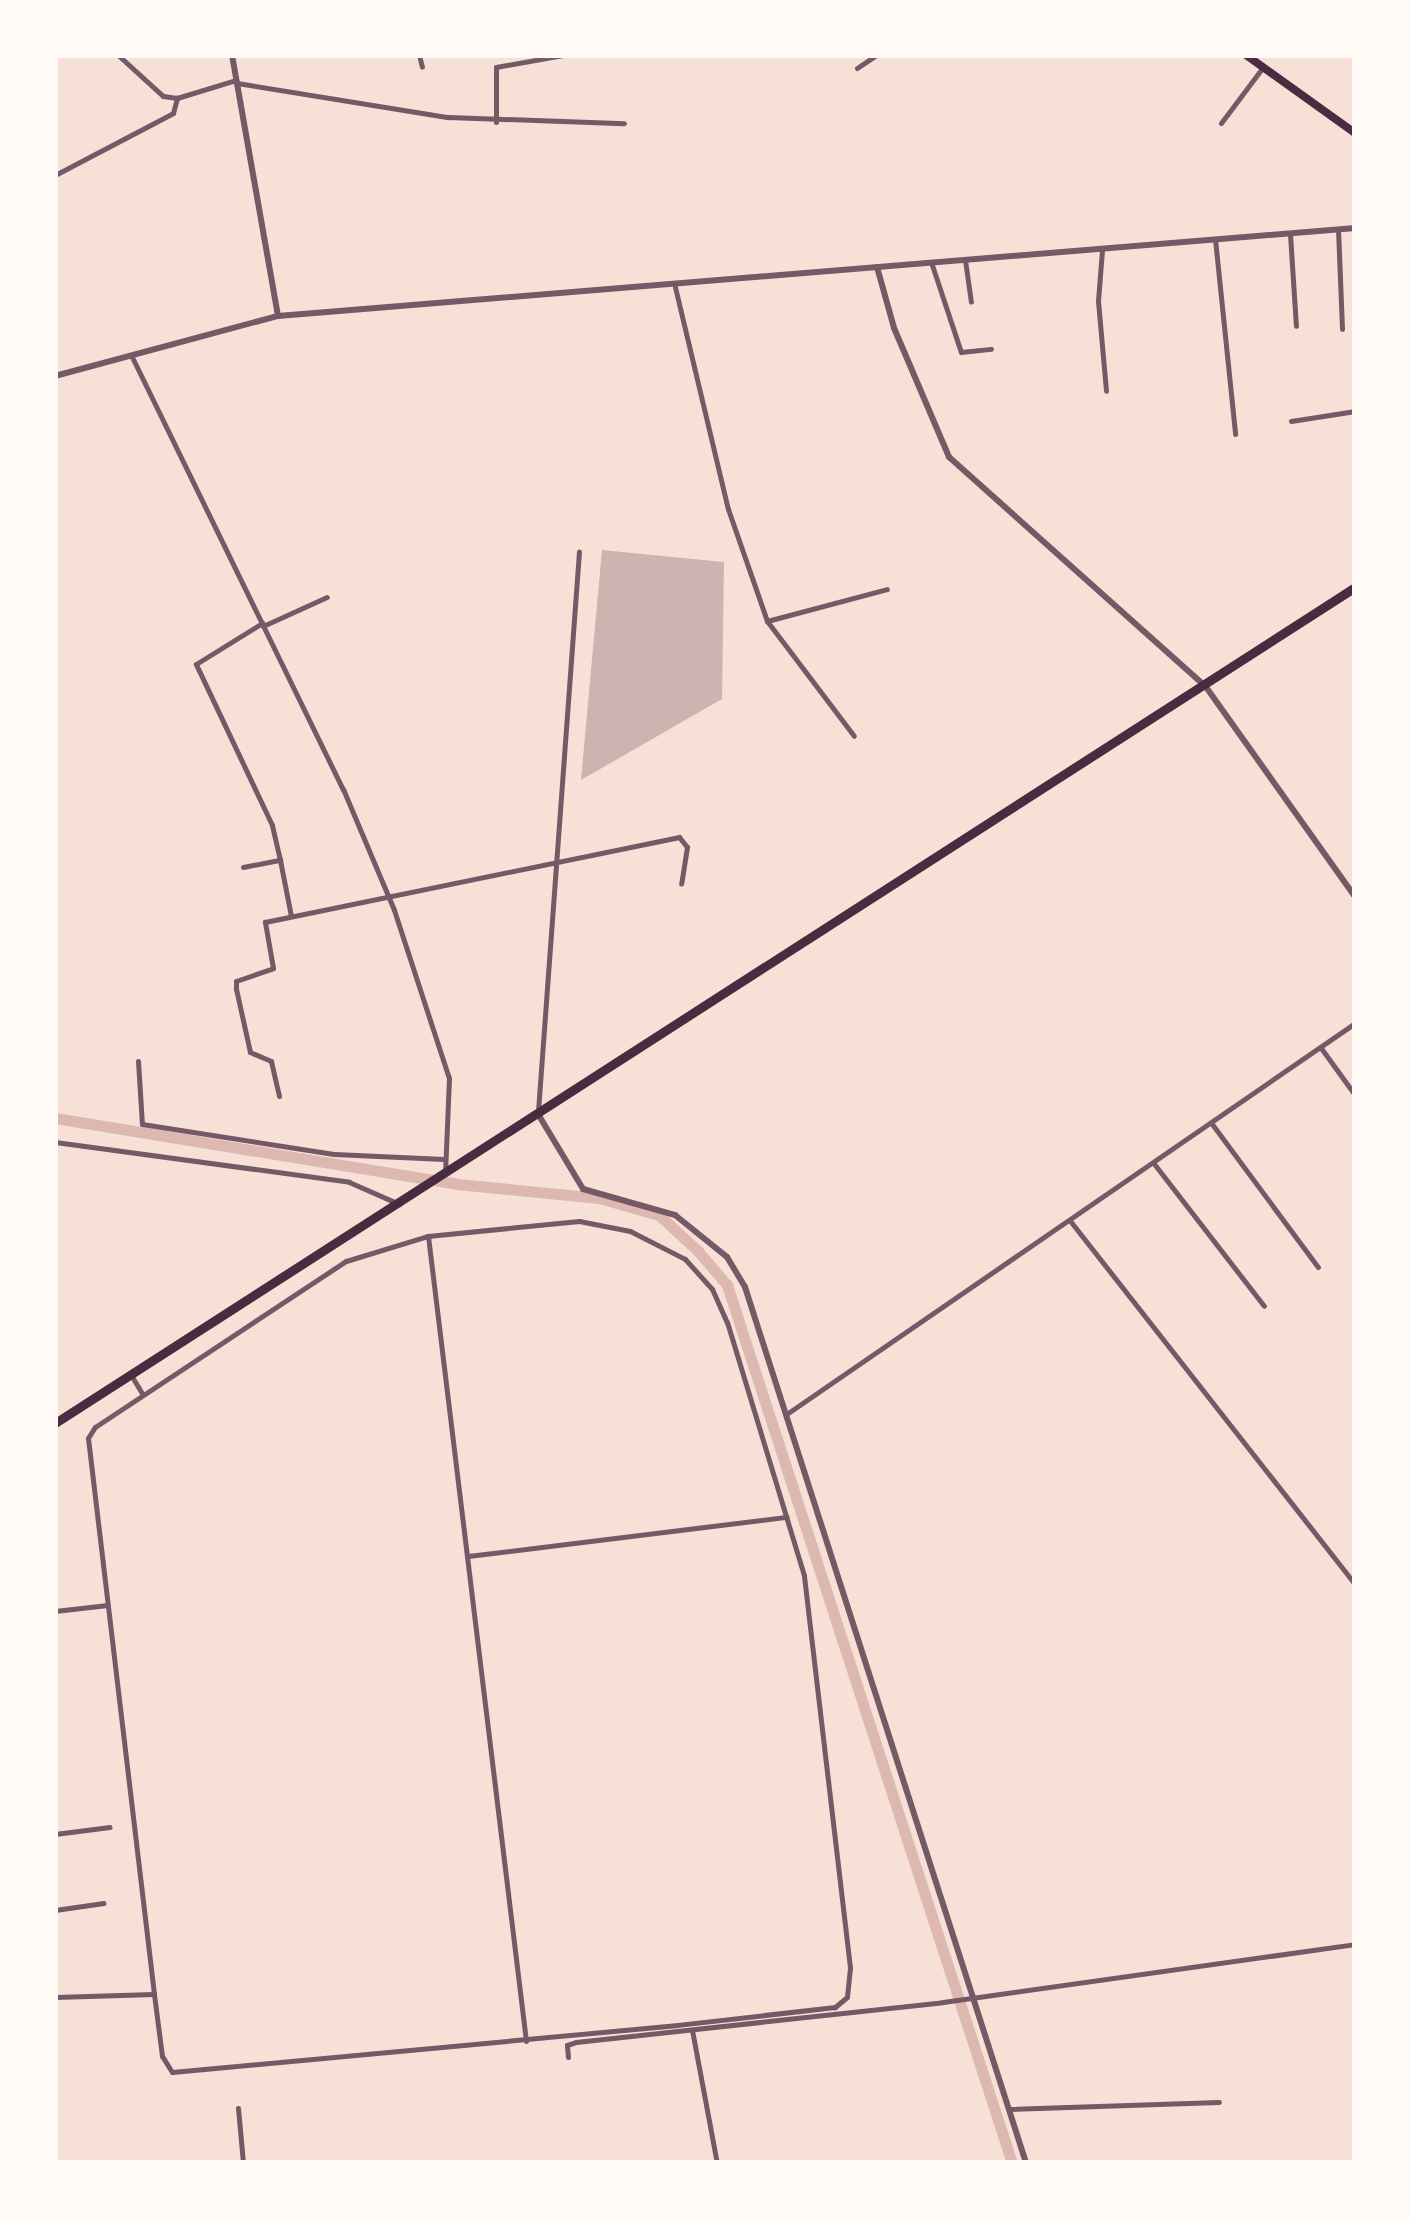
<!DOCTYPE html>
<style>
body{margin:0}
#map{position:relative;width:1410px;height:2218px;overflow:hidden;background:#f7e1d7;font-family:"Archivo Narrow",sans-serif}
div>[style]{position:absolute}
.canal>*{height:11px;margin:-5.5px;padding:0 5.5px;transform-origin:5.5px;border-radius:5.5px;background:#dcb8b0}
.building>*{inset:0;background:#ccb4b1}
.minor>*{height:5px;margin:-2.5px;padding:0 2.5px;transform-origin:2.5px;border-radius:2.5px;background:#755966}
.tertiary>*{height:6px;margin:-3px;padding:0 3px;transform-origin:3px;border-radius:3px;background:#755966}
.secondary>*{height:8px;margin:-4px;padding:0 4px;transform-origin:4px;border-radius:4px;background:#4a2c40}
.trunk>*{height:9px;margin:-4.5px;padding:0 4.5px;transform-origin:4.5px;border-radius:4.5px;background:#4a2c40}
span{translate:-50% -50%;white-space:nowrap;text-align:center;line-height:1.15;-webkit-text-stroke:8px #fffaf5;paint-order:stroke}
.frame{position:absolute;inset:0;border:58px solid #fffaf5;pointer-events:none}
</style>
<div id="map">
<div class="canal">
<i style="left:55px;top:1118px;width:407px;rotate:9.3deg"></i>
<i style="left:457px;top:1184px;width:143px;rotate:5.6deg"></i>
<i style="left:599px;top:1198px;width:62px;rotate:15.8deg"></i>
<i style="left:659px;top:1215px;width:53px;rotate:42.7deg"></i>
<i style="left:698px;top:1251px;width:45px;rotate:49.5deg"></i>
<i style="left:727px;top:1285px;width:923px;rotate:72.02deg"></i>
</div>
<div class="building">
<i style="clip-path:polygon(602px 550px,724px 562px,722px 699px,581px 780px)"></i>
</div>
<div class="minor">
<i style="left:118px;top:55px;width:61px;rotate:42.3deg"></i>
<i style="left:163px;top:96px;width:14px;rotate:8deg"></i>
<i style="left:177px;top:98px;width:62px;rotate:-17deg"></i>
<i style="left:419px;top:55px;width:12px;rotate:76deg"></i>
<i style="left:857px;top:68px;width:23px;rotate:-34deg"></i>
<i style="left:237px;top:83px;width:214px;rotate:9.2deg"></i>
<i style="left:448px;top:117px;width:176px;rotate:2deg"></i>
<i style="left:496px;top:122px;width:55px;rotate:-90deg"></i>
<i style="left:496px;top:67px;width:68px;rotate:-10.2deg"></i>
<i style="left:1221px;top:123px;width:70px;rotate:-53.1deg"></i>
<i style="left:55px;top:175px;width:133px;rotate:-27.7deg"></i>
<i style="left:173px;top:113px;width:16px;rotate:-75deg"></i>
<i style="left:1338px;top:229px;width:100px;rotate:87.7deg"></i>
<i style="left:1290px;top:234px;width:92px;rotate:86.3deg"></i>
<i style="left:1215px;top:239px;width:196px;rotate:84.1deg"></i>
<i style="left:1102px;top:250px;width:51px;rotate:94.5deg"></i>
<i style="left:1098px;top:301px;width:90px;rotate:84.9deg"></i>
<i style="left:965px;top:260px;width:42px;rotate:81.9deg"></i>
<i style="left:931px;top:262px;width:95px;rotate:71.6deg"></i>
<i style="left:961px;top:352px;width:30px;rotate:-6deg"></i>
<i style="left:675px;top:287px;width:228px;rotate:76.6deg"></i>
<i style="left:728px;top:509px;width:119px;rotate:70.8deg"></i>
<i style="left:767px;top:621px;width:144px;rotate:52.9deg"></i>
<i style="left:132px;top:357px;width:481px;rotate:64deg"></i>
<i style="left:343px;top:789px;width:131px;rotate:67.1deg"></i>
<i style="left:394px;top:910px;width:177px;rotate:71.9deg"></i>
<i style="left:449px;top:1078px;width:94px;rotate:92.4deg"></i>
<i style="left:1291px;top:421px;width:65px;rotate:-8.9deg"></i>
<i style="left:767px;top:621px;width:124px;rotate:-14.9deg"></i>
<i style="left:263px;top:626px;width:70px;rotate:-24.4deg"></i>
<i style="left:280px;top:860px;width:57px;rotate:78.9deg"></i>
<i style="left:243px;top:867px;width:38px;rotate:-11deg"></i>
<i style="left:280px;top:860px;width:36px;rotate:-103deg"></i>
<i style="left:272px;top:825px;width:178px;rotate:-115.3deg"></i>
<i style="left:196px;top:664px;width:78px;rotate:-31.8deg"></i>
<i style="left:1321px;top:1048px;width:58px;rotate:54.1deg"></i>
<i style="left:138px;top:1061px;width:63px;rotate:86.4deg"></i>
<i style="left:142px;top:1124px;width:194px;rotate:8.9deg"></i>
<i style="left:334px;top:1154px;width:110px;rotate:2.6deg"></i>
<i style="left:279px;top:1096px;width:36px;rotate:-103deg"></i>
<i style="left:271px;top:1061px;width:23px;rotate:-157deg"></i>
<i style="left:250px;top:1052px;width:65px;rotate:-102.5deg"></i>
<i style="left:236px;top:989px;width:8px;rotate:-90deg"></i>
<i style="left:236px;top:981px;width:39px;rotate:-19deg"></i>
<i style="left:273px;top:968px;width:47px;rotate:-99.9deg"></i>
<i style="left:265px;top:922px;width:423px;rotate:-11.6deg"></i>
<i style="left:679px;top:837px;width:13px;rotate:51deg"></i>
<i style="left:687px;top:847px;width:37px;rotate:99deg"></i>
<i style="left:538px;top:1111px;width:561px;rotate:-85.81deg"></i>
<i style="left:1212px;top:1124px;width:178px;rotate:53.5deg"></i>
<i style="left:55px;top:1142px;width:297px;rotate:7.7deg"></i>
<i style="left:349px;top:1182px;width:55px;rotate:23.7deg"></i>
<i style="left:1155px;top:1165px;width:178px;rotate:52.3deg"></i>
<i style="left:579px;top:1221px;width:52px;rotate:11.1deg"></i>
<i style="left:630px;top:1231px;width:62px;rotate:27deg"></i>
<i style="left:685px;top:1259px;width:40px;rotate:48deg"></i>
<i style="left:712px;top:1289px;width:36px;rotate:66deg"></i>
<i style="left:727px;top:1322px;width:265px;rotate:73.1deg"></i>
<i style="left:804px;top:1576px;width:395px;rotate:83.3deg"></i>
<i style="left:850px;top:1968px;width:29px;rotate:96deg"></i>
<i style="left:847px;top:1997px;width:16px;rotate:140deg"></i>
<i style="left:835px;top:2007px;width:158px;rotate:173.5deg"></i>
<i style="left:678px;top:2025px;width:508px;rotate:174.69deg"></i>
<i style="left:172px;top:2072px;width:19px;rotate:-122deg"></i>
<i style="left:162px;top:2056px;width:63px;rotate:-97.4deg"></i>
<i style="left:154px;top:1994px;width:560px;rotate:-96.77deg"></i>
<i style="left:88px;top:1438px;width:13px;rotate:-58deg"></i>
<i style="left:95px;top:1427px;width:301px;rotate:-33.5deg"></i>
<i style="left:346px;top:1261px;width:86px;rotate:-17deg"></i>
<i style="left:428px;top:1236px;width:152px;rotate:-5.7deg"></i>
<i style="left:1071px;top:1222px;width:460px;rotate:51.9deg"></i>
<i style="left:428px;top:1236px;width:811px;rotate:83.06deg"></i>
<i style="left:131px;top:1375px;width:23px;rotate:59deg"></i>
<i style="left:788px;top:1413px;width:688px;rotate:-34.52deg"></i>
<i style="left:468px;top:1556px;width:321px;rotate:-7deg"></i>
<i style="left:55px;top:1611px;width:53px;rotate:-6.5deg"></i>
<i style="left:55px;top:1834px;width:55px;rotate:-7.3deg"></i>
<i style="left:55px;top:1910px;width:49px;rotate:-8.1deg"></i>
<i style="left:55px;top:1997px;width:99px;rotate:-1.7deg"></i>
<i style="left:692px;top:2030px;width:135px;rotate:79.4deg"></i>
<i style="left:568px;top:2057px;width:12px;rotate:-95deg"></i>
<i style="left:567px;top:2045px;width:9px;rotate:-18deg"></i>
<i style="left:576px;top:2042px;width:369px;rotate:-6.2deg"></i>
<i style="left:943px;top:2002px;width:416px;rotate:-8deg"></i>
<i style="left:238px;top:2108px;width:55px;rotate:84.8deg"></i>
<i style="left:1009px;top:2109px;width:210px;rotate:-1.9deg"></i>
</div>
<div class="tertiary">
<i style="left:232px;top:55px;width:265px;rotate:80deg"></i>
<i style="left:877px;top:267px;width:63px;rotate:74.4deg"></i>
<i style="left:894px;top:328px;width:140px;rotate:66.9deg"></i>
<i style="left:949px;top:457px;width:345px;rotate:41.8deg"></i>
<i style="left:1206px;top:687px;width:257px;rotate:54.6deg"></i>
<i style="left:55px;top:376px;width:231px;rotate:-15.1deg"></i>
<i style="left:278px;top:316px;width:1081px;rotate:-4.67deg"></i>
<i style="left:538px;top:1114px;width:87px;rotate:59deg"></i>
<i style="left:583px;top:1189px;width:96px;rotate:15.8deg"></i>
<i style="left:675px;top:1215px;width:67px;rotate:38.9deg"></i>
<i style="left:727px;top:1257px;width:35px;rotate:59deg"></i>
<i style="left:745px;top:1287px;width:920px;rotate:72.21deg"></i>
</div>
<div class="secondary">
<i style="left:1246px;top:55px;width:134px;rotate:35.6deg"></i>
</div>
<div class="trunk">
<i style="left:55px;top:1423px;width:1546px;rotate:-32.74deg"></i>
</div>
<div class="frame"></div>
</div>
